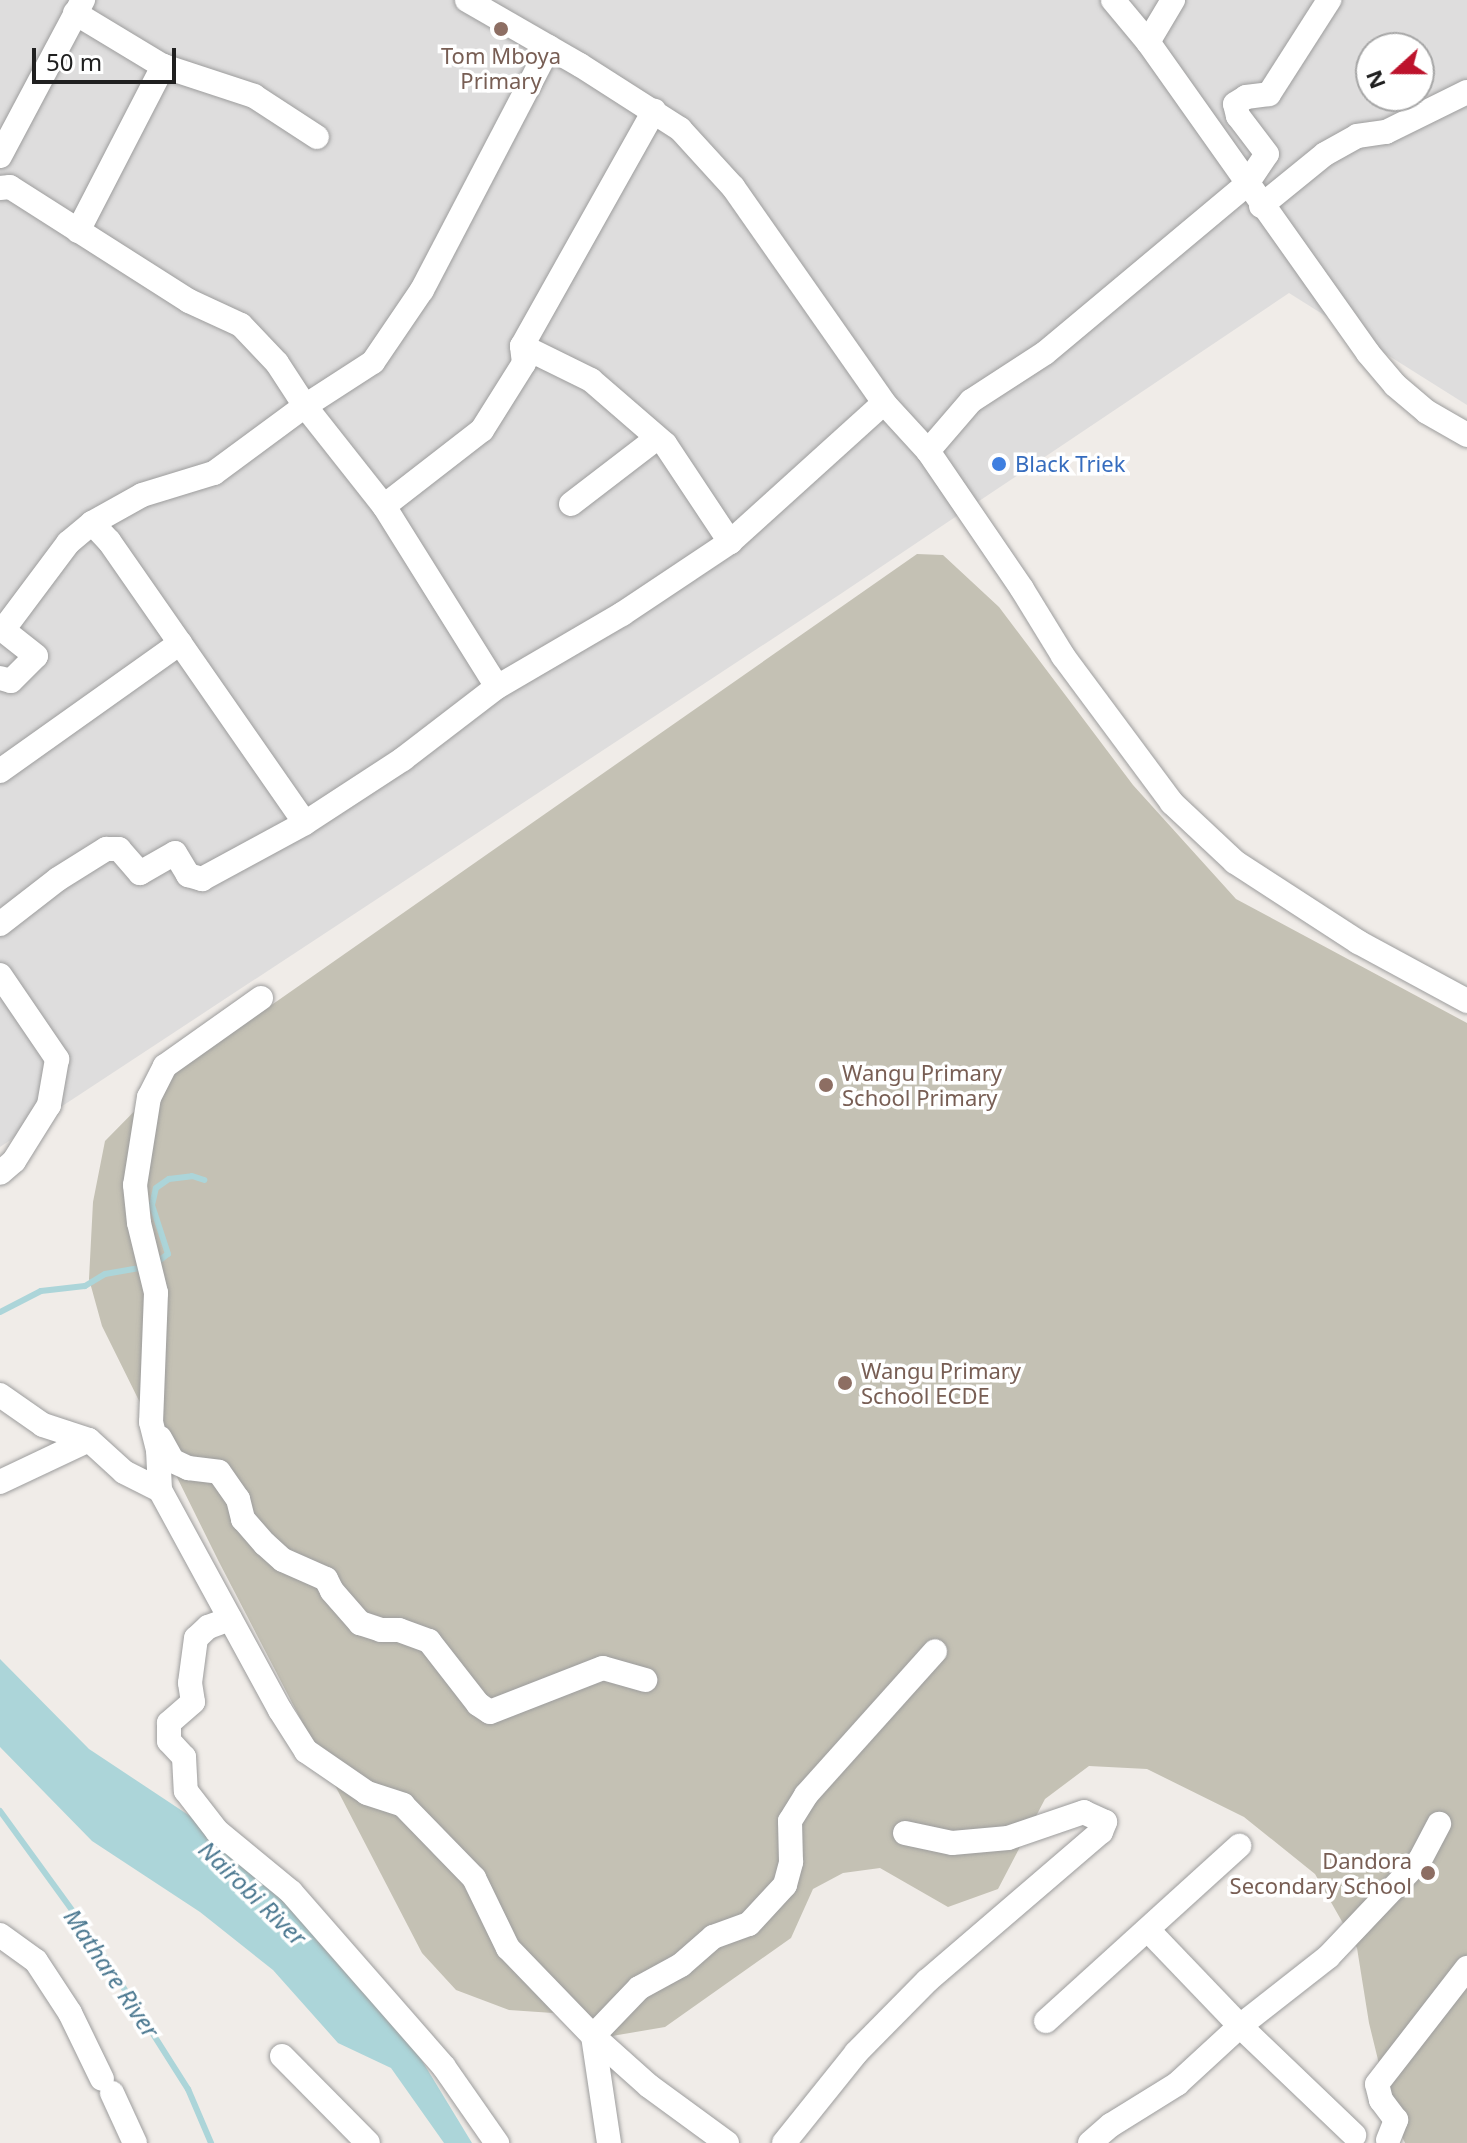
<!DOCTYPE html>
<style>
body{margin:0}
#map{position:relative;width:1467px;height:2143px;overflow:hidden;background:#f0ece8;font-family:"Noto Sans",sans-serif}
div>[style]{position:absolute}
.residential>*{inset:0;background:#dedddd}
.construction>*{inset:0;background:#c4c1b4}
.water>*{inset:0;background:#acd5d9}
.stream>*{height:6px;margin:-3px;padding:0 3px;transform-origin:3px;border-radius:3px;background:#acd5d9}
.roads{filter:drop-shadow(0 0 2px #9d9d9d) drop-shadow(0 0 2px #9d9d9d)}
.minor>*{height:24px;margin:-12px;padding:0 12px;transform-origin:12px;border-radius:12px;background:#fff}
.dots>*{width:22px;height:22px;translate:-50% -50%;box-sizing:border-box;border:4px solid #fff;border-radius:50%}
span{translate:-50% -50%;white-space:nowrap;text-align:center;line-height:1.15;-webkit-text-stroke:7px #fff;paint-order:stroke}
.education-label{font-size:22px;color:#785e54}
.left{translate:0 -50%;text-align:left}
.right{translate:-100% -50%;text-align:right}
.shop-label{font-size:22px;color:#366cbe}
.water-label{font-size:24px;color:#4b7890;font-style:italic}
.north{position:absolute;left:1355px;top:32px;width:80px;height:80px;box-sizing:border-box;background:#fff;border:2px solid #a6a6a6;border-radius:50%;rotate:249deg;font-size:22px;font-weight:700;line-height:32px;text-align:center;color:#202020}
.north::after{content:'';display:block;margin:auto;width:28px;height:36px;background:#bd132c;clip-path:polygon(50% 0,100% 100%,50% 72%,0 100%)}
.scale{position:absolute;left:32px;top:48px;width:144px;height:36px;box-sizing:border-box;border:4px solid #202020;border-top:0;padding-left:10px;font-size:24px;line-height:28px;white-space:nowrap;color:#202020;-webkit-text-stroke:6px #fff;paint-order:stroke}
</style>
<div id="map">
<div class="residential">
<i style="clip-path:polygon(evenodd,0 0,1467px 0,1467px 405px,1289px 293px,842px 593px,0 1147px,0 0,1371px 48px,1419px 48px,1419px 96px,1371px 96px,1371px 48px)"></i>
</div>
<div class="construction">
<i style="clip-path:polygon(917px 554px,943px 555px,999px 607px,1133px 785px,1236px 899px,1467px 1023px,1467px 2143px,1405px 2143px,1391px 2113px,1369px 2023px,1357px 1948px,1315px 1874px,1244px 1817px,1147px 1769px,1089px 1766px,1045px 1799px,998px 1889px,948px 1907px,880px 1868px,843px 1873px,813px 1889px,791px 1938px,665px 2027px,612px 2036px,553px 2013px,509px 2010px,456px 1990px,422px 1953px,219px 1562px,102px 1326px,89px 1279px,93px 1202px,105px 1141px,167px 1078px)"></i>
</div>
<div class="water">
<i style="clip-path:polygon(0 1659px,89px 1749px,196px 1820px,316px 1931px,421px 2059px,472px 2143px,444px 2143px,391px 2068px,338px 2043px,273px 1970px,200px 1912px,92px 1841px,0 1747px)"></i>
</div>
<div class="stream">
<i style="left:156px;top:1263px;width:15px;rotate:-37deg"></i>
<i style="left:168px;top:1254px;width:52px;rotate:-108.1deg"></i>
<i style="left:152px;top:1205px;width:17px;rotate:-77deg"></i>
<i style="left:156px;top:1188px;width:16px;rotate:-35deg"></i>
<i style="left:169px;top:1179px;width:23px;rotate:-7deg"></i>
<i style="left:192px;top:1176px;width:13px;rotate:18deg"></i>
<i style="left:0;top:1312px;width:46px;rotate:-27.1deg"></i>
<i style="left:41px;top:1291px;width:44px;rotate:-6.5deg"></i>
<i style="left:85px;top:1286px;width:23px;rotate:-31deg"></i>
<i style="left:105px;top:1274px;width:41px;rotate:-9.9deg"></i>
<i style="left:0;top:1811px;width:153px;rotate:54deg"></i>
<i style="left:90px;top:1935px;width:82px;rotate:57.5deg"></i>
<i style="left:134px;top:2004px;width:101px;rotate:57.6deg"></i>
<i style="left:188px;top:2089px;width:59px;rotate:66.9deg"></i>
</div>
<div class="roads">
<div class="minor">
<i style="left:467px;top:0;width:130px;rotate:29.9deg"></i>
<i style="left:580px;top:65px;width:119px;rotate:32.6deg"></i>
<i style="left:680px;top:129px;width:79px;rotate:47.6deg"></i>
<i style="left:733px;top:187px;width:264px;rotate:55deg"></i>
<i style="left:884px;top:403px;width:65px;rotate:47.5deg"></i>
<i style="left:928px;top:451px;width:167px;rotate:55.7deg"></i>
<i style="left:1022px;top:589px;width:79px;rotate:58.5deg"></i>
<i style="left:1063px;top:656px;width:183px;rotate:53.4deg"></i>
<i style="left:1172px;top:803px;width:86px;rotate:43.1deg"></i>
<i style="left:1235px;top:862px;width:147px;rotate:33deg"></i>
<i style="left:1358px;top:942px;width:124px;rotate:28.4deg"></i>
<i style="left:1113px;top:0;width:55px;rotate:50.2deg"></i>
<i style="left:1148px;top:42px;width:381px;rotate:54.7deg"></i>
<i style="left:1368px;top:353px;width:42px;rotate:49.8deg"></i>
<i style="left:1395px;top:385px;width:42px;rotate:40.2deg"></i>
<i style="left:1427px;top:412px;width:46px;rotate:29.9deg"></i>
<i style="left:75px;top:13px;width:103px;rotate:31.1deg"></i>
<i style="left:163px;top:66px;width:96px;rotate:18.2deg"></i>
<i style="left:254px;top:96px;width:75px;rotate:33.1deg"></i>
<i style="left:1148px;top:42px;width:49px;rotate:-59.2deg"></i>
<i style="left:0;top:156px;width:177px;rotate:-62deg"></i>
<i style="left:0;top:188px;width:10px;rotate:-6deg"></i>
<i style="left:10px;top:187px;width:212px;rotate:32.5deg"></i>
<i style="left:189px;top:301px;width:57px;rotate:24.8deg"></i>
<i style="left:241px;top:325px;width:52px;rotate:46.5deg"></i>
<i style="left:277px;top:363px;width:51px;rotate:56.9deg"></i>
<i style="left:305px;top:406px;width:127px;rotate:51.7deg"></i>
<i style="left:384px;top:506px;width:213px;rotate:58deg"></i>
<i style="left:1261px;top:206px;width:82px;rotate:-39.1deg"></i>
<i style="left:1325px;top:154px;width:37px;rotate:-29deg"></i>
<i style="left:1357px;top:136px;width:29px;rotate:-8deg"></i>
<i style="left:1386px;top:132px;width:90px;rotate:-26.3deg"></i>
<i style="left:78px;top:231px;width:186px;rotate:-62.7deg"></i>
<i style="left:522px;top:346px;width:77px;rotate:26.2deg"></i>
<i style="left:591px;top:380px;width:98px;rotate:40.9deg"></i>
<i style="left:665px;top:444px;width:118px;rotate:56.4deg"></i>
<i style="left:928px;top:451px;width:66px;rotate:-49.3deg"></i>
<i style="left:971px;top:401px;width:88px;rotate:-33deg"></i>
<i style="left:1045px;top:353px;width:262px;rotate:-39.9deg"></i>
<i style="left:1246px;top:185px;width:37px;rotate:-56deg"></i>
<i style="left:1267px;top:154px;width:48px;rotate:-127.3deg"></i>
<i style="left:1238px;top:116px;width:12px;rotate:-104deg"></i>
<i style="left:1235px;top:104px;width:13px;rotate:-32deg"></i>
<i style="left:1246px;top:97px;width:23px;rotate:-7deg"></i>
<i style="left:1269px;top:94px;width:112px;rotate:-57.4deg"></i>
<i style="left:571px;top:504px;width:108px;rotate:-37.5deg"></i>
<i style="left:384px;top:506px;width:124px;rotate:-37.8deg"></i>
<i style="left:482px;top:430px;width:79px;rotate:-57.9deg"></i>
<i style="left:524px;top:363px;width:17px;rotate:-97deg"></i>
<i style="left:522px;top:346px;width:270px;rotate:-60.7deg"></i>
<i style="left:92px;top:523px;width:25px;rotate:47deg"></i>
<i style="left:109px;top:541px;width:343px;rotate:55.2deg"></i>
<i style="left:0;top:678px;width:11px;rotate:15deg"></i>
<i style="left:11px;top:681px;width:35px;rotate:-45deg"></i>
<i style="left:36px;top:656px;width:42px;rotate:-141.8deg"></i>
<i style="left:3px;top:630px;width:109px;rotate:-53.2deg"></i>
<i style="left:68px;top:543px;width:31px;rotate:-40deg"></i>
<i style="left:92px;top:523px;width:57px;rotate:-29.2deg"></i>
<i style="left:142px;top:495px;width:75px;rotate:-17deg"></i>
<i style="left:214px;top:473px;width:113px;rotate:-36.4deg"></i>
<i style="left:305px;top:406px;width:81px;rotate:-32.9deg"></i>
<i style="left:373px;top:362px;width:87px;rotate:-55.8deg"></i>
<i style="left:422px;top:290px;width:274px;rotate:-62.4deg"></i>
<i style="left:0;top:771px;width:221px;rotate:-35.4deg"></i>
<i style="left:0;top:924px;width:73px;rotate:-37.8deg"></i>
<i style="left:58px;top:879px;width:57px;rotate:-32deg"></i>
<i style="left:106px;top:849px;width:13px"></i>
<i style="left:119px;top:849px;width:32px;rotate:49deg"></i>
<i style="left:140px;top:873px;width:40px;rotate:-29.7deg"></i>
<i style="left:175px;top:853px;width:26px;rotate:59deg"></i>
<i style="left:188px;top:875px;width:15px;rotate:16deg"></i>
<i style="left:202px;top:879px;width:117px;rotate:-28.5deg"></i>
<i style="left:305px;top:823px;width:117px;rotate:-33.1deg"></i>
<i style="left:403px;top:759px;width:118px;rotate:-37.5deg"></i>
<i style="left:497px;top:687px;width:145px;rotate:-30.3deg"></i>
<i style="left:622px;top:614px;width:130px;rotate:-33.7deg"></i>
<i style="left:730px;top:542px;width:207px;rotate:-42.1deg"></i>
<i style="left:0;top:975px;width:102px;rotate:55.8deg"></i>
<i style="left:57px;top:1059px;width:47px;rotate:99.9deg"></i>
<i style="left:49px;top:1105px;width:66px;rotate:122deg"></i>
<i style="left:14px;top:1161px;width:18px;rotate:139deg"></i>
<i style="left:261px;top:998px;width:118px;rotate:144.7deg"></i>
<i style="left:165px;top:1066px;width:35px;rotate:117deg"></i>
<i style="left:149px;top:1097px;width:89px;rotate:99deg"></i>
<i style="left:135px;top:1185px;width:38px;rotate:84deg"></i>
<i style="left:139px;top:1223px;width:72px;rotate:76.3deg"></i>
<i style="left:156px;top:1293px;width:129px;rotate:92.2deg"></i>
<i style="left:151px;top:1422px;width:29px;rotate:76deg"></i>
<i style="left:158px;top:1450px;width:40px;rotate:87.1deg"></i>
<i style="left:160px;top:1490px;width:251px;rotate:61.4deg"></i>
<i style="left:280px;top:1710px;width:49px;rotate:57.6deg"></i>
<i style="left:306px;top:1751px;width:74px;rotate:34.5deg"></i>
<i style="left:367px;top:1793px;width:38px;rotate:18deg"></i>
<i style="left:403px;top:1805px;width:102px;rotate:45.8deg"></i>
<i style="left:474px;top:1878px;width:78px;rotate:64.1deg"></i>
<i style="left:508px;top:1948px;width:122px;rotate:46deg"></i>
<i style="left:593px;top:2036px;width:108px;rotate:81.5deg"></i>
<i style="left:0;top:1395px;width:52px;rotate:34.9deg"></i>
<i style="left:43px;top:1425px;width:48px;rotate:18.1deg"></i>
<i style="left:89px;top:1440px;width:47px;rotate:42.4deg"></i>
<i style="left:124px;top:1472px;width:40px;rotate:26.6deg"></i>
<i style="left:160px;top:1438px;width:26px;rotate:61deg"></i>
<i style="left:173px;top:1461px;width:17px;rotate:25deg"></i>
<i style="left:188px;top:1468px;width:31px;rotate:7deg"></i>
<i style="left:219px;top:1472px;width:33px;rotate:55deg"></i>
<i style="left:238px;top:1499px;width:21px;rotate:76deg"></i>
<i style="left:243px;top:1519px;width:33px;rotate:49deg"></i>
<i style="left:265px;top:1544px;width:24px;rotate:42deg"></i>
<i style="left:283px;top:1560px;width:47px;rotate:23.8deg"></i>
<i style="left:326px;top:1579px;width:13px;rotate:63deg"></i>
<i style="left:332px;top:1591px;width:43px;rotate:48.8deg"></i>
<i style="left:360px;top:1623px;width:22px;rotate:18deg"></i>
<i style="left:381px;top:1630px;width:18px"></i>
<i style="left:399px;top:1630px;width:32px;rotate:20deg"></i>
<i style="left:429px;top:1641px;width:80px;rotate:52.1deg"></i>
<i style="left:478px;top:1704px;width:14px;rotate:34deg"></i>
<i style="left:490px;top:1712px;width:121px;rotate:-21.3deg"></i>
<i style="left:603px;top:1668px;width:44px;rotate:15.9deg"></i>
<i style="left:0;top:1482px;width:98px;rotate:-25.3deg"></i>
<i style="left:230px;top:1619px;width:23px;rotate:160deg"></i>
<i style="left:208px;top:1627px;width:16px;rotate:137deg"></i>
<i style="left:196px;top:1638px;width:45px;rotate:97.6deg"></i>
<i style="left:190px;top:1683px;width:19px;rotate:81deg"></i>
<i style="left:193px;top:1702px;width:32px;rotate:139deg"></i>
<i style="left:169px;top:1723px;width:18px;rotate:90deg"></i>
<i style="left:169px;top:1741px;width:22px;rotate:47deg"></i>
<i style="left:184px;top:1757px;width:34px;rotate:87deg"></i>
<i style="left:186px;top:1791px;width:51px;rotate:52.2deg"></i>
<i style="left:217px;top:1831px;width:96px;rotate:39.5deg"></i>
<i style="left:291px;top:1892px;width:232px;rotate:48.8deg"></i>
<i style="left:444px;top:2067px;width:93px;rotate:55.1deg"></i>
<i style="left:1149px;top:1931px;width:132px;rotate:46.2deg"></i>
<i style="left:1240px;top:2026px;width:158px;rotate:43.7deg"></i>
<i style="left:0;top:1935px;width:44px;rotate:35.8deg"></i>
<i style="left:36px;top:1961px;width:62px;rotate:56.8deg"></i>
<i style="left:70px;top:2013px;width:73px;rotate:64.1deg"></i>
<i style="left:1046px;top:2021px;width:261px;rotate:-42.2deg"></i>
<i style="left:282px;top:2056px;width:122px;rotate:45.3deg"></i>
<i style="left:112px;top:2093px;width:55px;rotate:65.3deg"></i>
<i style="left:1388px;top:2140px;width:22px;rotate:-68deg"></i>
<i style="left:1396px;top:2120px;width:25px;rotate:-127deg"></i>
<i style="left:1381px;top:2100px;width:16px;rotate:-104deg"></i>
<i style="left:1377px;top:2084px;width:147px;rotate:-52.2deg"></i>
<i style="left:727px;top:2143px;width:97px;rotate:-143.8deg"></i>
<i style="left:649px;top:2086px;width:75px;rotate:-138.2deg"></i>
<i style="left:593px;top:2036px;width:66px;rotate:-46.2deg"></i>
<i style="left:639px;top:1988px;width:48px;rotate:-28.7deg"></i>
<i style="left:681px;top:1965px;width:43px;rotate:-41.2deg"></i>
<i style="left:713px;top:1937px;width:38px;rotate:-20deg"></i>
<i style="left:749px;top:1924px;width:53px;rotate:-47.3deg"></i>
<i style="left:785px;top:1885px;width:24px;rotate:-75deg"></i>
<i style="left:791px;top:1862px;width:41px;rotate:-91.4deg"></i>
<i style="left:790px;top:1821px;width:31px;rotate:-58deg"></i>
<i style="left:806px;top:1795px;width:193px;rotate:-48.1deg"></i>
<i style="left:784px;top:2143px;width:115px;rotate:-51.3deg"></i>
<i style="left:856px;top:2053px;width:101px;rotate:-45.4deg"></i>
<i style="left:927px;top:1981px;width:229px;rotate:-40.6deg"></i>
<i style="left:1101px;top:1832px;width:11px;rotate:-68deg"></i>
<i style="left:1105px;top:1822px;width:23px;rotate:-155deg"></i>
<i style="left:1084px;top:1812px;width:80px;rotate:161.1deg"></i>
<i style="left:1008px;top:1838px;width:56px;rotate:174.9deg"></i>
<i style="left:952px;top:1843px;width:48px;rotate:-168deg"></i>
<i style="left:1090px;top:2143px;width:28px;rotate:-41deg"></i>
<i style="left:1111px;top:2125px;width:78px;rotate:-31.8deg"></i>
<i style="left:1177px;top:2084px;width:86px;rotate:-42.6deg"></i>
<i style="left:1240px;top:2026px;width:112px;rotate:-38.1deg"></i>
<i style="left:1328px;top:1957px;width:134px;rotate:-46.5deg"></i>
<i style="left:1420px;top:1860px;width:41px;rotate:-62.2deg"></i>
</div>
</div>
<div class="dots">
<i style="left:501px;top:29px;background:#8d6e63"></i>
<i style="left:999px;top:464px;background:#3f7fe0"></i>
<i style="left:826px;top:1085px;background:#8d6e63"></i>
<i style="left:845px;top:1383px;background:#8d6e63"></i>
<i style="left:1428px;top:1873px;background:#8d6e63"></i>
</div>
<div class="education-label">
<span style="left:501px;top:68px">Tom Mboya<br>Primary</span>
<span class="left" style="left:842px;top:1085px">Wangu Primary<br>School Primary</span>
<span class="left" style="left:861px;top:1383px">Wangu Primary<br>School ECDE</span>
<span class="right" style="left:1412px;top:1873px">Dandora<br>Secondary School</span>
</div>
<div class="shop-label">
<span class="left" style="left:1015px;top:464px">Black Triek</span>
</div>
<div class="water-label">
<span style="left:253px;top:1893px;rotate:44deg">Nairobi River</span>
<span style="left:112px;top:1973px;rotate:56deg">Mathare River</span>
</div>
<div class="north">N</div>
<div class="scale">50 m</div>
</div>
